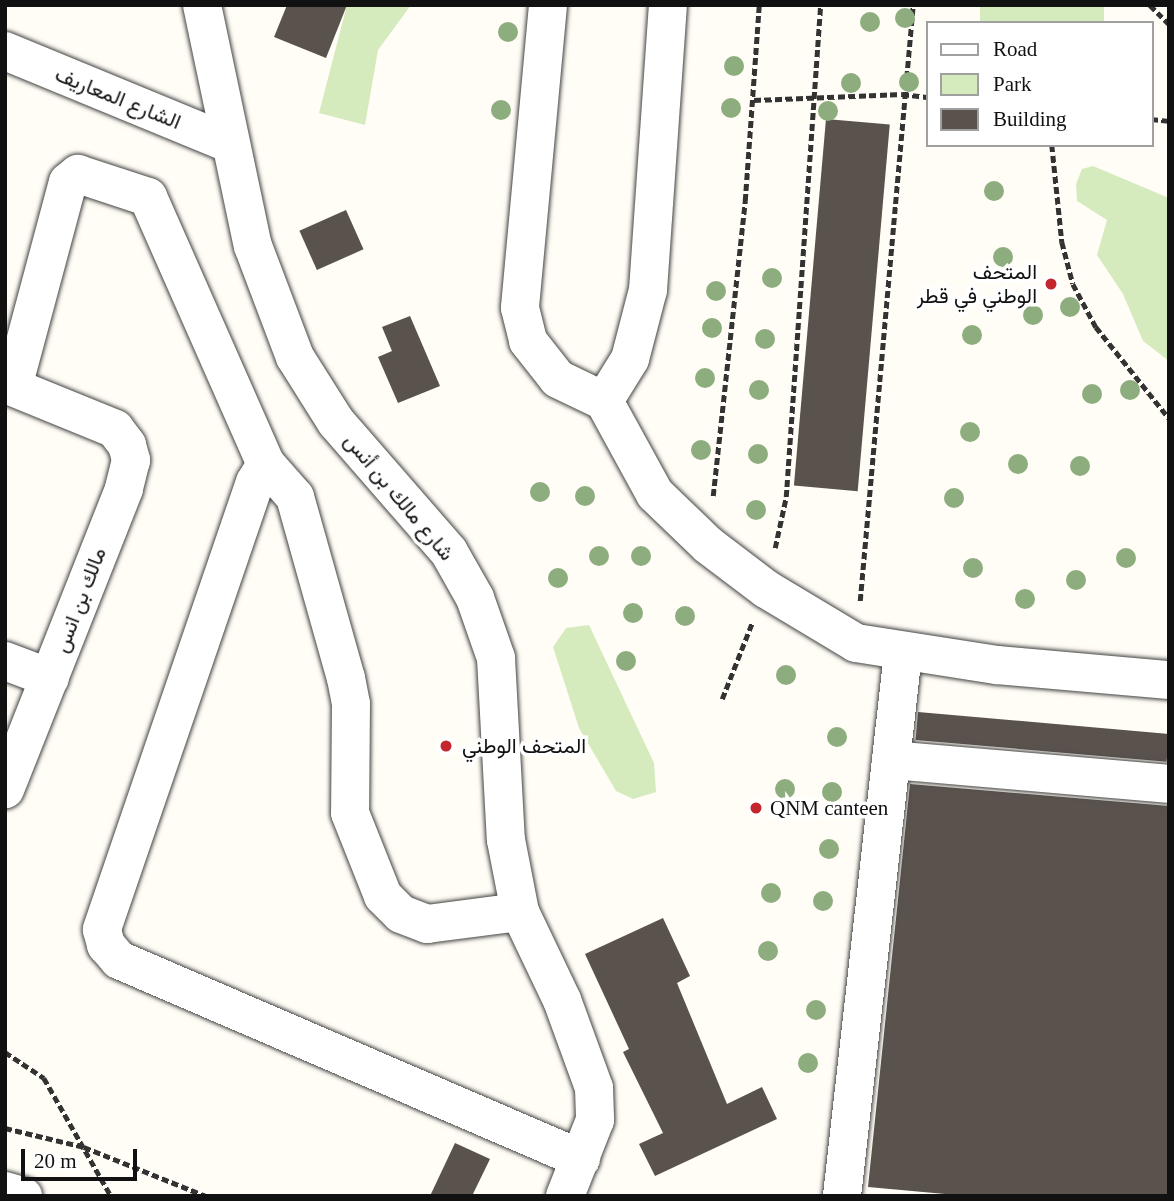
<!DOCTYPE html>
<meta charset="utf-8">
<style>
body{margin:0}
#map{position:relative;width:1174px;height:1201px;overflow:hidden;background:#fffdf5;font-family:"Times New Roman",Vazirmatn,serif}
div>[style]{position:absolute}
.green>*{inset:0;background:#d5ebbd;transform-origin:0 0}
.building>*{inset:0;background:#5a524d;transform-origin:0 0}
.path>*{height:4.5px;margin-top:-2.25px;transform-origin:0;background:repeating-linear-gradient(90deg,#333 0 7px,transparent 0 10.5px)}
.roads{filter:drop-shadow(0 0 2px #444) drop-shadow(0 0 2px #444)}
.minor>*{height:38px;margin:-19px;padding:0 19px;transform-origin:19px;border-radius:19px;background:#fff}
.trees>*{width:20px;height:20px;margin:-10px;border-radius:50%;background:#8dad7f}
.dots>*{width:19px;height:19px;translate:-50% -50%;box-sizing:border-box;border:4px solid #fff;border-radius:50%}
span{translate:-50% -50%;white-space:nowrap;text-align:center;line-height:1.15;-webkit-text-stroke:7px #fff;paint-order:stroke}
.street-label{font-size:21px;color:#111}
.poi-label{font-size:21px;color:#111}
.right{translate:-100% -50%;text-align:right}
.left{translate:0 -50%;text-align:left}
.frame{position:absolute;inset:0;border:7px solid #111;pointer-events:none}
.legend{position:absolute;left:926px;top:21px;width:228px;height:126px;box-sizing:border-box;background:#fff;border:2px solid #a0a0a0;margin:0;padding:9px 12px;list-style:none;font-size:21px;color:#111}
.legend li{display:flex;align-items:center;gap:14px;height:35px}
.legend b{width:35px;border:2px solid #a0a0a0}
.scale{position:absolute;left:21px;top:1149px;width:116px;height:32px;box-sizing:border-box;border:4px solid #111;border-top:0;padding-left:9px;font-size:21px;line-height:24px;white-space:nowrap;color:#111;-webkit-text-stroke:5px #fff;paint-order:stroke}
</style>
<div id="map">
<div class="green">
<i style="clip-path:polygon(347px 5px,411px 5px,378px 50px,365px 125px,319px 113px)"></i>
<i style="left:980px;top:5px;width:124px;height:18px"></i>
<i style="clip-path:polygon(1093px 166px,1169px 198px,1169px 361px,1143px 341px,1123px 294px,1097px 255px,1107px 220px,1077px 201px,1076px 184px,1082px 169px)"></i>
<i style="clip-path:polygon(589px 625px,654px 763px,656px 792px,633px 799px,616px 791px,579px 728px,553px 647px,566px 628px)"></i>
</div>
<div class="building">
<i style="clip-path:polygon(287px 5px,347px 5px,326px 58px,274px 37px)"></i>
<i style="left:826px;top:119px;width:64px;height:368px;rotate:5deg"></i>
<i style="left:346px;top:210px;width:43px;height:51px;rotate:66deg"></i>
<i style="clip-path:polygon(410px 316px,440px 386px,398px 403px,378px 357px,392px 351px,382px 327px)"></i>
<i style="left:918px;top:712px;width:252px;height:28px;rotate:5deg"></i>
<i style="clip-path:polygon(910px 784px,1169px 806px,1169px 1196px,967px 1196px,868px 1187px)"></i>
<i style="clip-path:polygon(663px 918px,690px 976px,677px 983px,727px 1104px,762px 1087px,777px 1119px,655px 1176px,639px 1144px,663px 1133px,623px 1052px,629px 1049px,585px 954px)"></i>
<i style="clip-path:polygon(455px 1143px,490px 1159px,472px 1196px,430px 1196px)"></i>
</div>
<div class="path">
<i style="left:1150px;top:5px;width:27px;rotate:45deg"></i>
<i style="left:754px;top:100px;width:148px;rotate:-2.3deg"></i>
<i style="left:902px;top:94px;width:25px;rotate:7deg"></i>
<i style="left:1151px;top:119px;width:18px;rotate:6deg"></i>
<i style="left:1052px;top:145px;width:98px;rotate:84.1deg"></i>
<i style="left:1062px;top:242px;width:43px;rotate:75.3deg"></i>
<i style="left:1073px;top:284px;width:49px;rotate:61.9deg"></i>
<i style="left:1096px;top:327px;width:117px;rotate:51.3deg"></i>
<i style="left:713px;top:496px;width:297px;rotate:-83.8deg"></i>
<i style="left:745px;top:201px;width:196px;rotate:-85.9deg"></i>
<i style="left:775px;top:548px;width:52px;rotate:-77.8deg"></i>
<i style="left:786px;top:497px;width:493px;rotate:-86deg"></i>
<i style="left:860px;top:601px;width:598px;rotate:-84.92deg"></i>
<i style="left:722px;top:699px;width:82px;rotate:-68.5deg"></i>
<i style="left:5px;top:1052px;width:47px;rotate:33.7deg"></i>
<i style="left:44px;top:1078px;width:136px;rotate:60.4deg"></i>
<i style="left:5px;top:1128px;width:81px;rotate:13.5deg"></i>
<i style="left:84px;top:1147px;width:131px;rotate:21.9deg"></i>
</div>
<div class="roads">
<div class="minor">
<i style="left:202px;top:5px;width:246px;rotate:78.1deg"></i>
<i style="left:253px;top:246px;width:119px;rotate:69.3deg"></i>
<i style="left:295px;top:357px;width:77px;rotate:57.8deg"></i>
<i style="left:336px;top:422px;width:172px;rotate:49deg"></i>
<i style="left:449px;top:552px;width:53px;rotate:60.5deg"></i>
<i style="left:475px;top:598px;width:64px;rotate:70.7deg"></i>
<i style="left:496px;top:658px;width:182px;rotate:86.9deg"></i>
<i style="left:506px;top:840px;width:73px;rotate:79deg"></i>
<i style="left:520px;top:912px;width:98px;rotate:64.5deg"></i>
<i style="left:562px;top:1000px;width:94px;rotate:70deg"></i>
<i style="left:594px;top:1088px;width:32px;rotate:88deg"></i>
<i style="left:595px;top:1120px;width:82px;rotate:111.5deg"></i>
<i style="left:548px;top:5px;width:304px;rotate:95.3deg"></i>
<i style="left:520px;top:308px;width:34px;rotate:76deg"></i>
<i style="left:528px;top:341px;width:48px;rotate:51.7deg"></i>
<i style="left:558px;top:379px;width:51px;rotate:25.6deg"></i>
<i style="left:604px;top:401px;width:106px;rotate:61.3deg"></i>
<i style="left:655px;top:494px;width:74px;rotate:43.9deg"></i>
<i style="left:708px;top:545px;width:73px;rotate:37.2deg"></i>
<i style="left:766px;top:589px;width:105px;rotate:31deg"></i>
<i style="left:856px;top:643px;width:143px;rotate:8.9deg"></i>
<i style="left:997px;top:665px;width:173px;rotate:5deg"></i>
<i style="left:5px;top:51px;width:244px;rotate:22.4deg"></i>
<i style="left:5px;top:384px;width:119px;rotate:22.2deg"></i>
<i style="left:115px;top:429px;width:20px;rotate:53deg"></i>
<i style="left:127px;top:445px;width:16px;rotate:75deg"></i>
<i style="left:131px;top:460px;width:30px;rotate:104deg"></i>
<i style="left:124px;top:489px;width:323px;rotate:111.6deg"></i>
<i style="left:13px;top:387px;width:212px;rotate:-75deg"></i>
<i style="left:68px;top:182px;width:13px;rotate:-39deg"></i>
<i style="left:78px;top:174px;width:74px;rotate:18.2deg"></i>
<i style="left:148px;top:197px;width:292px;rotate:66.2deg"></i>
<i style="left:266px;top:464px;width:21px;rotate:121deg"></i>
<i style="left:255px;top:482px;width:473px;rotate:108.9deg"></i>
<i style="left:102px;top:930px;width:16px;rotate:75deg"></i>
<i style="left:106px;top:945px;width:20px;rotate:49deg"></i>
<i style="left:119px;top:960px;width:503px;rotate:23.3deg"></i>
<i style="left:604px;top:401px;width:49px;rotate:-58.2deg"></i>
<i style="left:630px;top:359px;width:71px;rotate:-75.4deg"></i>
<i style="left:648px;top:290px;width:286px;rotate:-86deg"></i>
<i style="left:266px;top:464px;width:44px;rotate:48.7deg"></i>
<i style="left:295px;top:497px;width:188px;rotate:74.3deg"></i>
<i style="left:346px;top:678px;width:26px;rotate:79deg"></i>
<i style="left:351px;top:704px;width:109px;rotate:90.5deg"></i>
<i style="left:350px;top:813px;width:89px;rotate:68.3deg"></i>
<i style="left:383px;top:896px;width:25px;rotate:45deg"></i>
<i style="left:401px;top:914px;width:28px;rotate:21deg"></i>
<i style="left:427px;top:924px;width:94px;rotate:-7.4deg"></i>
<i style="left:5px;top:661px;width:48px;rotate:20.7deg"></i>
<i style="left:891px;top:760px;width:279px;rotate:4.9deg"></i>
<i style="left:5px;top:1191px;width:19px;rotate:16deg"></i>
<i style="left:842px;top:1196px;width:546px;rotate:-83.59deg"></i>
</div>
</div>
<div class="trees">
<i style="left:905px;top:18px"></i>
<i style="left:870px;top:22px"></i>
<i style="left:508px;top:32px"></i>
<i style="left:734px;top:66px"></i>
<i style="left:909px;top:82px"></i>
<i style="left:851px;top:83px"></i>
<i style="left:731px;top:108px"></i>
<i style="left:501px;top:110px"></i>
<i style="left:828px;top:111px"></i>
<i style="left:994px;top:191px"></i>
<i style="left:1003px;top:257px"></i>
<i style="left:772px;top:278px"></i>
<i style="left:716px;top:291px"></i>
<i style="left:1070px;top:307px"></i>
<i style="left:1033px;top:315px"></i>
<i style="left:712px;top:328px"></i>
<i style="left:972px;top:335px"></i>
<i style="left:765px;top:339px"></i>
<i style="left:705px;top:378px"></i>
<i style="left:759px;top:390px"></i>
<i style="left:1130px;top:390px"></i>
<i style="left:1092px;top:394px"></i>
<i style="left:970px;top:432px"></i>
<i style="left:701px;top:450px"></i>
<i style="left:758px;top:454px"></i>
<i style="left:1018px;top:464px"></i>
<i style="left:1080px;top:466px"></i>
<i style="left:540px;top:492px"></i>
<i style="left:585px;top:496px"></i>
<i style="left:954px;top:498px"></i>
<i style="left:756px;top:510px"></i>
<i style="left:599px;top:556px"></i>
<i style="left:641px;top:556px"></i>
<i style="left:1126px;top:558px"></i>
<i style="left:973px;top:568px"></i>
<i style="left:558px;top:578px"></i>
<i style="left:1076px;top:580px"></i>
<i style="left:1025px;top:599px"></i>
<i style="left:633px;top:613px"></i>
<i style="left:685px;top:616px"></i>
<i style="left:626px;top:661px"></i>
<i style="left:786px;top:675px"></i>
<i style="left:837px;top:737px"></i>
<i style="left:785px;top:789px"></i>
<i style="left:832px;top:792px"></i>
<i style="left:829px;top:849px"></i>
<i style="left:771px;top:893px"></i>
<i style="left:823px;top:901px"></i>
<i style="left:768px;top:951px"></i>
<i style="left:816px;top:1010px"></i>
<i style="left:808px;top:1063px"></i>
</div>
<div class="dots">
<i style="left:1051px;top:284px;background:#c4262e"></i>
<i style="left:446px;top:746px;background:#c4262e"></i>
<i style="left:756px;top:808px;background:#c4262e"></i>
</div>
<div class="street-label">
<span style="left:118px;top:98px;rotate:22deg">الشارع المعاريف</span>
<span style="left:399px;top:497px;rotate:50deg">شارع مالك بن أنس</span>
<span style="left:80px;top:600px;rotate:-69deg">مالك بن انس</span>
</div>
<div class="poi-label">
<span class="right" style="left:1037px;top:284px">المتحف<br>الوطني في قطر</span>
<span class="left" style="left:462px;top:746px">المتحف الوطني</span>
<span class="left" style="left:770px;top:808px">QNM canteen</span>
</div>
<div class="frame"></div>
<ul class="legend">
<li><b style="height:9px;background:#fff"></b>Road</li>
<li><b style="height:19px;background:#d5ebbd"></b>Park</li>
<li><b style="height:19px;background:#5a524d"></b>Building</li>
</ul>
<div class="scale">20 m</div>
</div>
